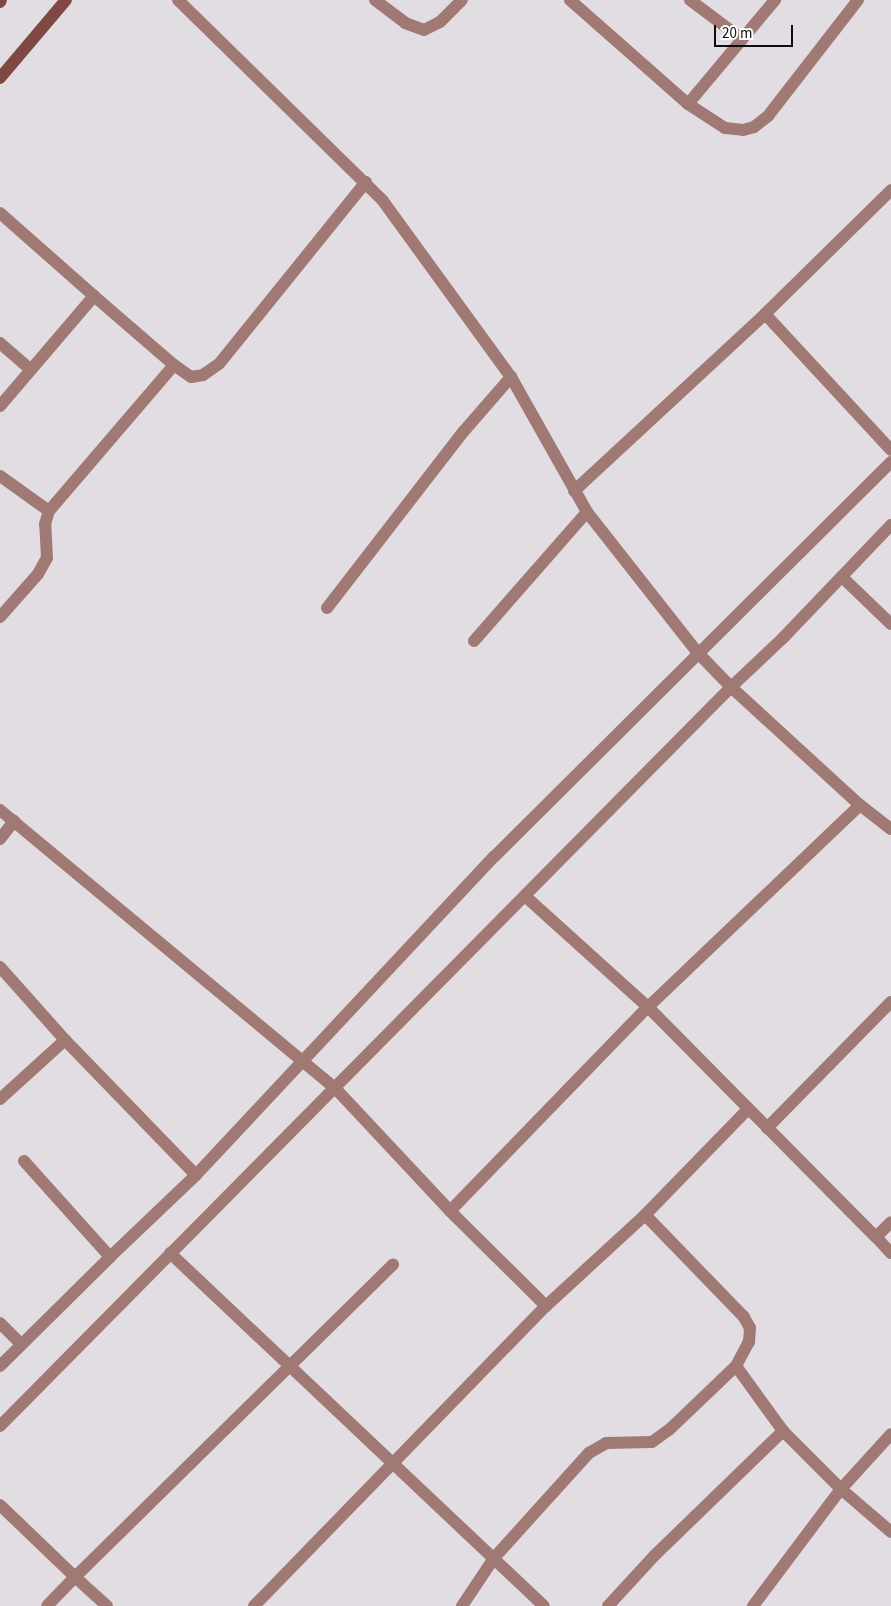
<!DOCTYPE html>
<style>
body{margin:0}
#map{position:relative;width:891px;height:1606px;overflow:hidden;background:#e2dde3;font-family:"Source Sans 3",sans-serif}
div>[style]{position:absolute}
.minor>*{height:12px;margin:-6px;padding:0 6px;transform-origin:6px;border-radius:6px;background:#a17974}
.tertiary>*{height:12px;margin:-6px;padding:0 6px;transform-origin:6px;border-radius:6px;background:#a17974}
.secondary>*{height:12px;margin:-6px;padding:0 6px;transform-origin:6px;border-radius:6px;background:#7f4842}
span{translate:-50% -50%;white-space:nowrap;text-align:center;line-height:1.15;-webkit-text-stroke:4px #fff;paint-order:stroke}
.scale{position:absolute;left:714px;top:25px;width:79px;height:22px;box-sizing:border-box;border:2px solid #0e0d0e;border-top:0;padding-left:6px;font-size:15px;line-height:18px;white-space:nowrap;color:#0e0d0e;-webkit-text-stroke:4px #fff;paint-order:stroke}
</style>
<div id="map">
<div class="minor">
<i style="left:375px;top:0;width:38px;rotate:37deg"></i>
<i style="left:405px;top:23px;width:20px;rotate:20deg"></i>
<i style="left:424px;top:30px;width:18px;rotate:-27deg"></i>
<i style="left:440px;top:22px;width:31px;rotate:-45deg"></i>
<i style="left:570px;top:0;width:157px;rotate:41.4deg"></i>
<i style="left:688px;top:104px;width:136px;rotate:-50.1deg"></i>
<i style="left:690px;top:0;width:65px;rotate:36.9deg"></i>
<i style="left:688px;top:104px;width:44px;rotate:33deg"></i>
<i style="left:725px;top:128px;width:18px;rotate:6deg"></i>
<i style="left:743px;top:130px;width:11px;rotate:-15deg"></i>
<i style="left:754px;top:127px;width:18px;rotate:-38deg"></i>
<i style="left:768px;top:116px;width:147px;rotate:-52.2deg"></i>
<i style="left:0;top:213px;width:125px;rotate:41.4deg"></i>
<i style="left:765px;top:314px;width:185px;rotate:47.2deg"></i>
<i style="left:0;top:343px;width:40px;rotate:41deg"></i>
<i style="left:0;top:406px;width:145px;rotate:-49.5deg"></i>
<i style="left:94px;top:296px;width:106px;rotate:40.8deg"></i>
<i style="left:174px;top:365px;width:21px;rotate:35deg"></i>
<i style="left:191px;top:377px;width:12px;rotate:-9deg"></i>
<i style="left:203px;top:375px;width:19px;rotate:-35deg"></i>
<i style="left:219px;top:364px;width:234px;rotate:-51.1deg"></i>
<i style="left:0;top:476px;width:60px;rotate:35.5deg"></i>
<i style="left:574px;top:491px;width:260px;rotate:-42.8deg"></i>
<i style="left:765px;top:314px;width:177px;rotate:-44.5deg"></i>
<i style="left:842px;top:577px;width:68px;rotate:43.8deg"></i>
<i style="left:327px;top:608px;width:224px;rotate:-52.3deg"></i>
<i style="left:464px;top:431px;width:72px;rotate:-49deg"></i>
<i style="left:0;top:617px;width:57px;rotate:-48.5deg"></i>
<i style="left:38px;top:574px;width:18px;rotate:-61deg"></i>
<i style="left:47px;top:558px;width:34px;rotate:-93deg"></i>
<i style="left:45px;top:524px;width:14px;rotate:-73deg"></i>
<i style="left:49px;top:511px;width:192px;rotate:-49.4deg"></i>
<i style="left:474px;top:641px;width:171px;rotate:-48.8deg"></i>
<i style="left:731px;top:687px;width:175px;rotate:42.5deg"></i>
<i style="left:860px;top:805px;width:39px;rotate:38deg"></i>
<i style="left:0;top:810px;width:435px;rotate:39.7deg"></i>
<i style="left:335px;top:1088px;width:168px;rotate:46.9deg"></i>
<i style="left:450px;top:1211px;width:135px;rotate:44.7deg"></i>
<i style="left:0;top:839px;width:23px;rotate:-52deg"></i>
<i style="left:525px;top:896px;width:166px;rotate:42.1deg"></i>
<i style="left:648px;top:1007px;width:324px;rotate:45.3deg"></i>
<i style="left:876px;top:1237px;width:21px;rotate:-45deg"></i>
<i style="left:0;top:967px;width:98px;rotate:48.3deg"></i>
<i style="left:65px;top:1040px;width:188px;rotate:45.9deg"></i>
<i style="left:0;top:1099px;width:88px;rotate:-42.2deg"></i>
<i style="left:767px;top:1128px;width:177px;rotate:-45.5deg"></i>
<i style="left:24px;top:1161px;width:129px;rotate:48.1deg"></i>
<i style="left:450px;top:1211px;width:284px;rotate:-45.9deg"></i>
<i style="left:648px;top:1007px;width:293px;rotate:-43.6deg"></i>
<i style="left:876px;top:1237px;width:22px;rotate:47deg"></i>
<i style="left:170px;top:1253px;width:514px;rotate:43.35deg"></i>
<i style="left:0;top:1323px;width:30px;rotate:45deg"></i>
<i style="left:736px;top:1366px;width:80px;rotate:54.1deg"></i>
<i style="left:783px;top:1431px;width:82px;rotate:45deg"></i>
<i style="left:841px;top:1489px;width:66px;rotate:40.7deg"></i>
<i style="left:0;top:1505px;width:104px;rotate:43.8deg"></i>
<i style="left:75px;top:1577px;width:40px;rotate:134deg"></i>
<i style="left:107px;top:1606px;width:43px;rotate:-137.8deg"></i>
<i style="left:75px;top:1577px;width:446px;rotate:-44.5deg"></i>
<i style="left:254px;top:1606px;width:419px;rotate:-45.8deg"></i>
<i style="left:546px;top:1306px;width:134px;rotate:-42.6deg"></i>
<i style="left:645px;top:1215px;width:148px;rotate:-45.8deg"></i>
<i style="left:462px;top:1606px;width:58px;rotate:-56.3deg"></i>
<i style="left:494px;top:1558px;width:142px;rotate:-47.9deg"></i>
<i style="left:589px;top:1453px;width:20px;rotate:-30deg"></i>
<i style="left:606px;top:1443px;width:46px;rotate:-1.2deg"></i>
<i style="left:652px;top:1442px;width:22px;rotate:-36deg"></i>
<i style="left:670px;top:1429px;width:91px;rotate:-43.7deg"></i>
<i style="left:736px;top:1366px;width:27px;rotate:-62deg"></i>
<i style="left:749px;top:1342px;width:14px;rotate:-86deg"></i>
<i style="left:750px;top:1328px;width:13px;rotate:-119deg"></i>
<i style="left:744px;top:1317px;width:142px;rotate:-134.1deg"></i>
<i style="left:608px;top:1606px;width:68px;rotate:-47.4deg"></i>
<i style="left:654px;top:1556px;width:180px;rotate:-44.1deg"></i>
<i style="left:753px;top:1606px;width:146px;rotate:-53.1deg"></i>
<i style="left:841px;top:1489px;width:74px;rotate:-47.7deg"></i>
</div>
<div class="tertiary">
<i style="left:178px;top:0;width:287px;rotate:44.4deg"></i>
<i style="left:383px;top:201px;width:218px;rotate:54deg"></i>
<i style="left:511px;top:377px;width:155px;rotate:60.6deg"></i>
<i style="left:587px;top:512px;width:179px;rotate:51.8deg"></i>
<i style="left:698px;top:653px;width:47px;rotate:45.9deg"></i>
<i style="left:0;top:1366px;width:155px;rotate:-44.7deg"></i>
<i style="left:110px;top:1257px;width:119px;rotate:-43.6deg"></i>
<i style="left:196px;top:1175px;width:437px;rotate:-46.9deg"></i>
<i style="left:495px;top:856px;width:559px;rotate:-44.85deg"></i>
<i style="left:0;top:1426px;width:1039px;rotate:-45.31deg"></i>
<i style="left:731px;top:687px;width:70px;rotate:-43.3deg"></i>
<i style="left:782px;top:639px;width:158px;rotate:-46.3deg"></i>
</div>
<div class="secondary">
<i style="left:0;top:2px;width:2px;rotate:-63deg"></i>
<i style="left:0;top:78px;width:102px;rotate:-49.8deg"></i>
</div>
<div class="scale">20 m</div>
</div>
